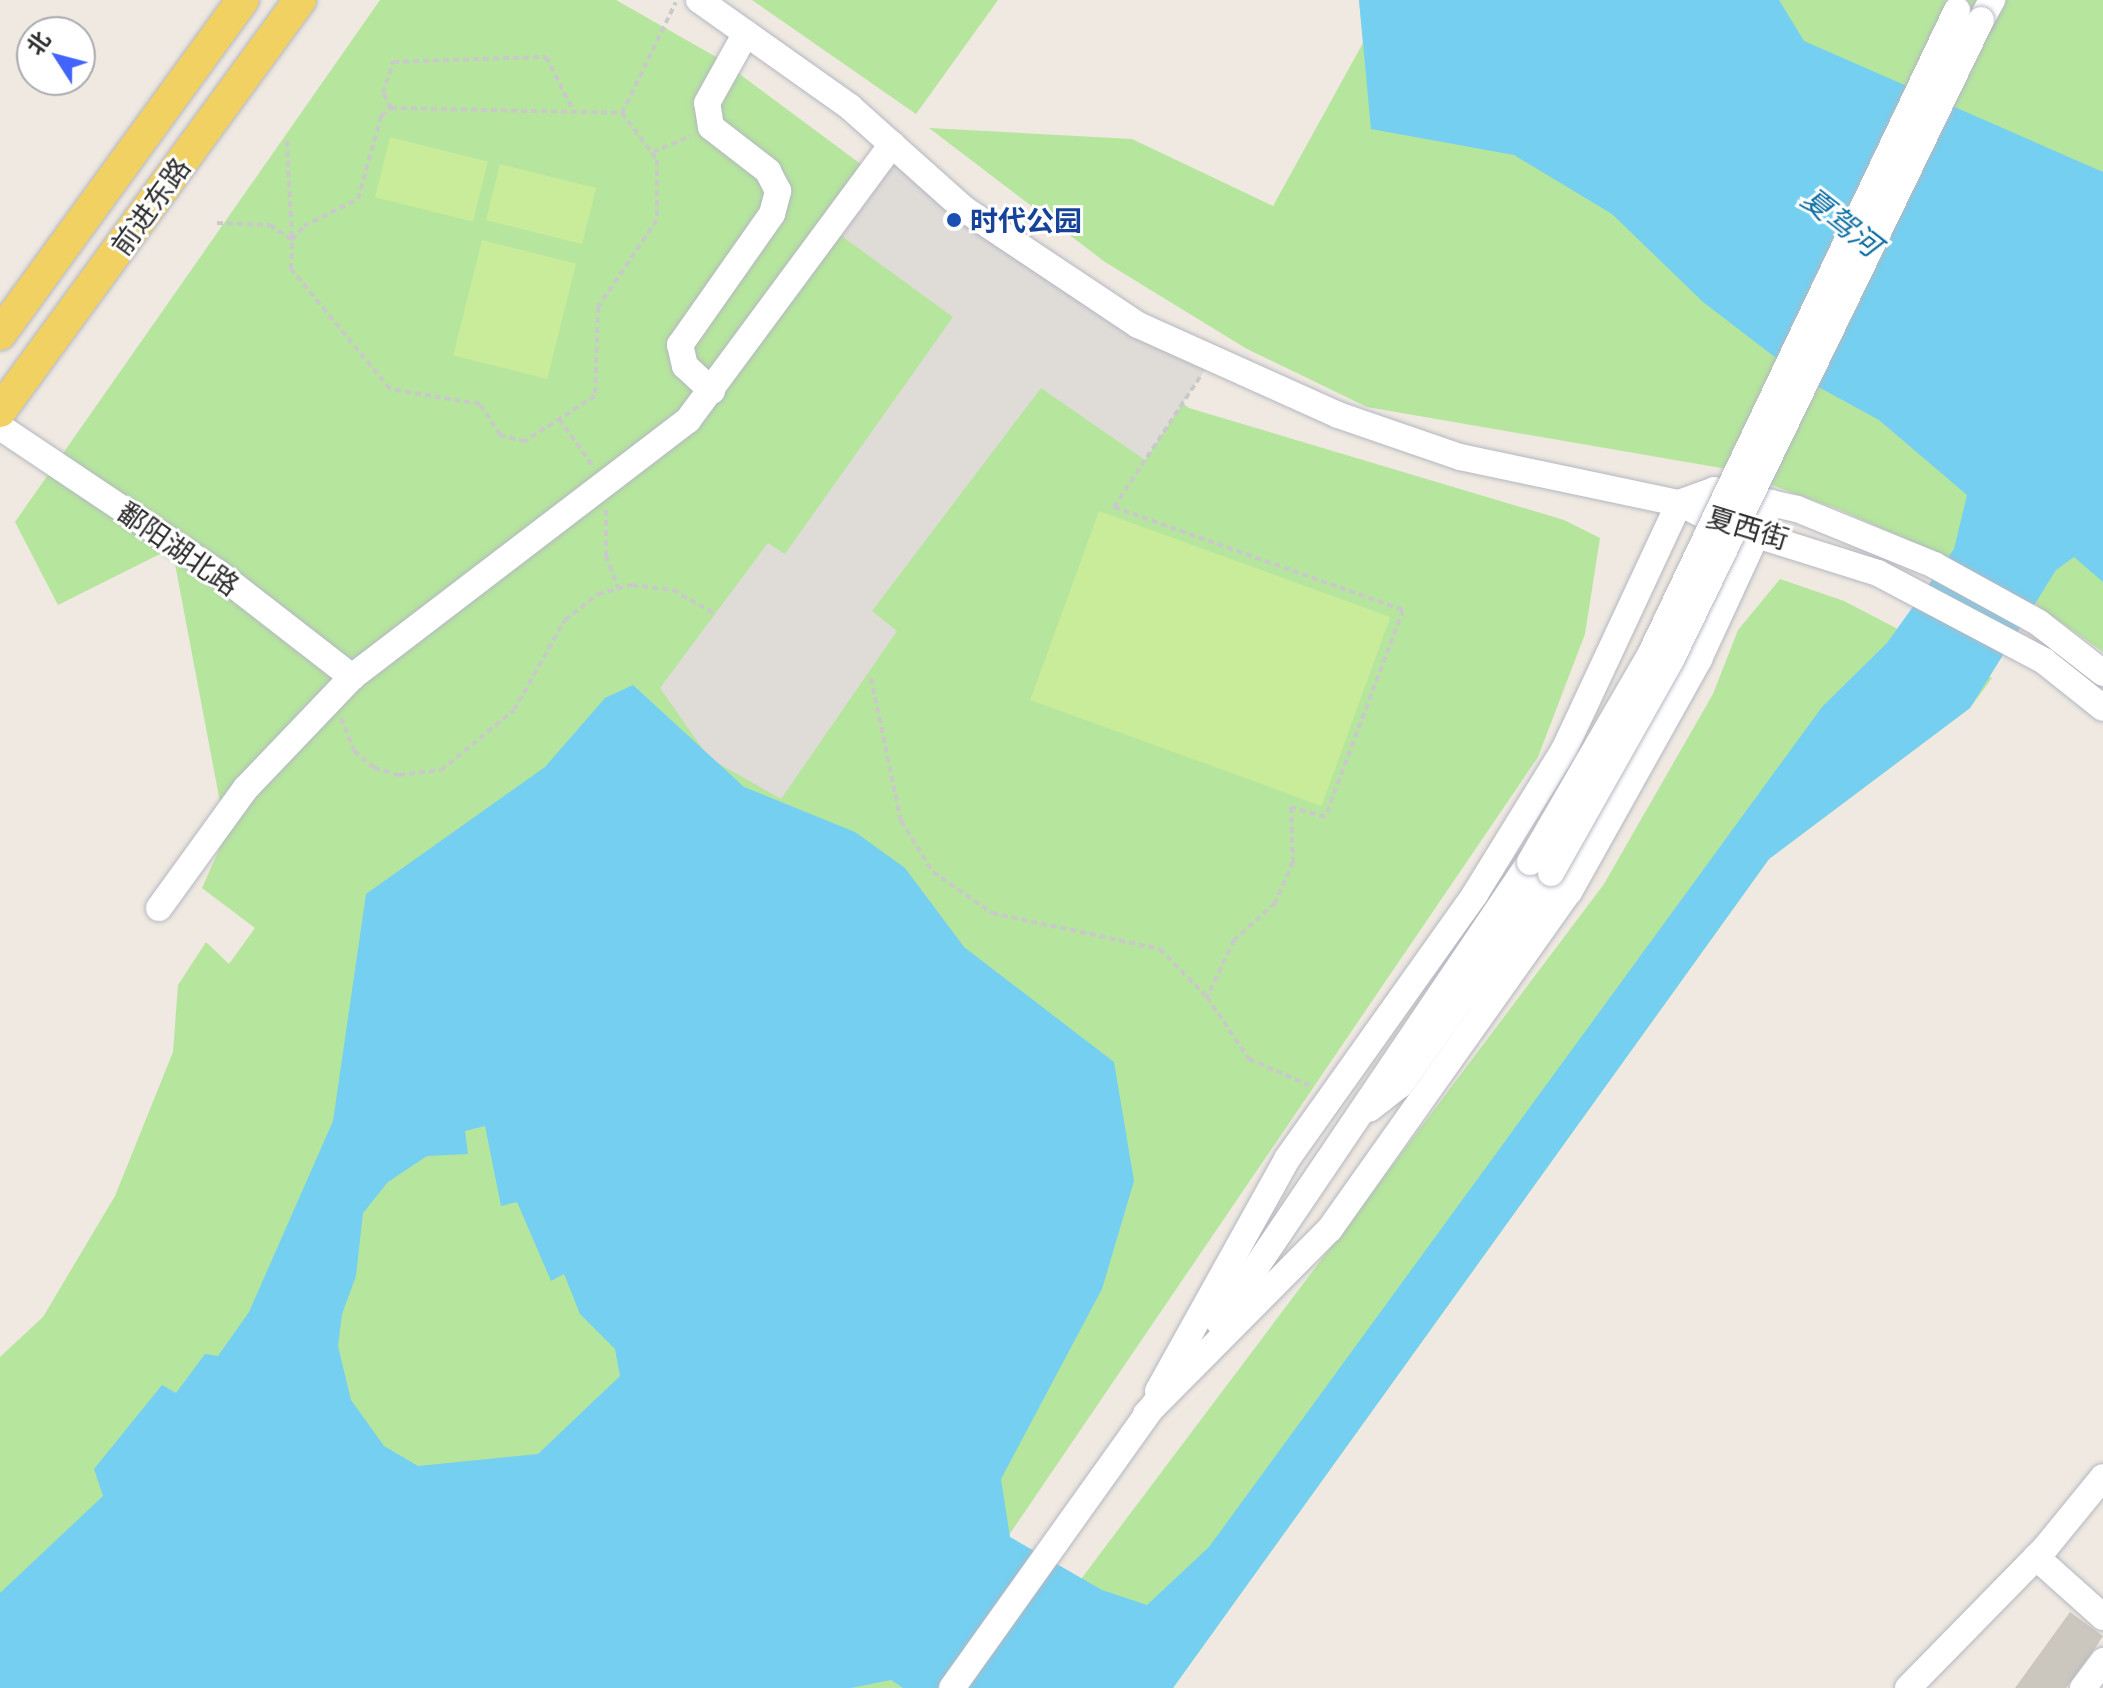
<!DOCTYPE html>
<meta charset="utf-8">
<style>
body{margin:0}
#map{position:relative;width:2103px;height:1688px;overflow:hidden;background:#efe9e1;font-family:Lato,"Noto Sans SC",sans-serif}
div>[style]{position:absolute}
.green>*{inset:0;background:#b6e59e}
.pitch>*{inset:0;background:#c9ec9a;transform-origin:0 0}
.plaza>*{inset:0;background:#dfdcd8}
.water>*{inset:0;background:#75cff0}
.building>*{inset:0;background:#cbc7bf}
.path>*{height:4px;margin-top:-2px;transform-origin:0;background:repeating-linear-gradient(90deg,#c9c9c9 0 6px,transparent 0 10px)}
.roads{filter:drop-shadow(0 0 2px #b4b7c1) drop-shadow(0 0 2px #b4b7c1)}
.minor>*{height:26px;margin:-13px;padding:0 13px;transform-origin:13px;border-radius:13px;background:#fff}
.major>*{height:32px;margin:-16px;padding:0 16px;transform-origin:16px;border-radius:16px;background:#f2d163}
.bridges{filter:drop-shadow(0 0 2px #b4b7c1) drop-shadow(0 0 2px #b4b7c1)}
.minor-bridge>*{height:26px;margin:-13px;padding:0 13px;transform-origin:13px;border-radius:13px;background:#fff}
.dots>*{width:22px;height:22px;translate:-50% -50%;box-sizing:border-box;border:4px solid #fff;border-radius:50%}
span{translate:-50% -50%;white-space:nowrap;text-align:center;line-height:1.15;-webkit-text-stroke:6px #fff;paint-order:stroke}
.street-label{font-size:28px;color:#2e2e2e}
.transit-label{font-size:28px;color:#164399;font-weight:700}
.left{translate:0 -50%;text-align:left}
.water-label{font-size:30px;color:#0d6fa3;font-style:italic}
.north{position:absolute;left:16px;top:16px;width:80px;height:80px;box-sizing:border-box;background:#fff;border:2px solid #ababab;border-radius:50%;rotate:306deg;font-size:22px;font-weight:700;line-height:32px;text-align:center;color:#2e2e2e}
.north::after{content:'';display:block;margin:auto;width:28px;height:36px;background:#4264fb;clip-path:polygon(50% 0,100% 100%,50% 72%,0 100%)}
</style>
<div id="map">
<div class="green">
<i style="clip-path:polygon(380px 0,616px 0,718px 58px,1189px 408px,1564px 520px,1600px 538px,1585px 634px,1538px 757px,905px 1688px,0 1688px,0 1357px,43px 1317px,115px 1196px,173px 1052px,178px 985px,206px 942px,229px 964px,255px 928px,202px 888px,226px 834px,172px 548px,58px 605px,15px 522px)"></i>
<i style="clip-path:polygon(752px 0,998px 0,916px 114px)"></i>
<i style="clip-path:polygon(1359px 0,2103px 0,2103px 652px,2007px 584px,1838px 509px,1727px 469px,1367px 407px,1247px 349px,1105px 262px,929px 128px,1132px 139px,1273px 206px,1363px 43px)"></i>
<i style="clip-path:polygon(1780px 579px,1844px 601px,1992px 678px,1970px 708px,1769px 859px,1173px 1688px,999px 1688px,1604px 884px,1713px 694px,1738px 630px)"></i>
</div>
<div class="pitch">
<i style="left:390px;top:137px;width:101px;height:62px;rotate:14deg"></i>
<i style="left:500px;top:164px;width:99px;height:58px;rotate:14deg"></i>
<i style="left:482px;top:240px;width:97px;height:119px;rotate:14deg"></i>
<i style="left:1099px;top:511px;width:310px;height:201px;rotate:20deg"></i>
</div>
<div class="plaza">
<i style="clip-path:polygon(892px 144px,964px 209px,1213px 358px,1145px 460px,1041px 388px,872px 611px,897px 631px,781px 799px,709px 758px,660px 688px,768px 543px,785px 554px,953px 317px,832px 229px)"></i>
</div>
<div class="water">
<i style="clip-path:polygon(evenodd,1359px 0,1779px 0,1804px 41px,2103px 172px,2103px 582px,2074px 557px,2056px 570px,1970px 708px,1769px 859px,1173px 1688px,903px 1688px,891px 1680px,851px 1688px,0 1688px,0 1593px,103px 1496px,94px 1469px,162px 1385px,176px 1393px,205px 1354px,218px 1356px,249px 1312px,333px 1121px,366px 894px,545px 767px,605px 698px,633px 685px,744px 787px,855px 832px,905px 868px,964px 947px,1114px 1062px,1134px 1181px,1102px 1289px,1001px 1479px,1010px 1537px,1102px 1590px,1147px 1605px,1209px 1547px,1822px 707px,1887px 643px,1954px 549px,1967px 495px,1879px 420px,1802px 378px,1703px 302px,1612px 214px,1514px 155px,1371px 129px,1359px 0,485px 1126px,501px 1206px,517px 1202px,551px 1281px,564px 1274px,580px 1314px,615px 1349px,620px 1376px,538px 1454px,418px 1466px,384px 1446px,351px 1400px,338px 1346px,342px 1314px,356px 1276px,363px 1213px,388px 1182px,427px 1156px,468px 1154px,465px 1131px,485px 1126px)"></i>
</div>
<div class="building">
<i style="clip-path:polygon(2070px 1612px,2103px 1636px,2096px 1647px,2066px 1688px,2015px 1688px)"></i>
</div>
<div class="path">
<i style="left:391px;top:108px;width:231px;rotate:1.2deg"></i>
<i style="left:622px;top:113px;width:59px;rotate:53.3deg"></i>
<i style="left:657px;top:160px;width:60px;rotate:90deg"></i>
<i style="left:657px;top:220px;width:105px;rotate:124.1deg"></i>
<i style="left:598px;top:307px;width:89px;rotate:91.9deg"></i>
<i style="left:595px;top:396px;width:83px;rotate:147.3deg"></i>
<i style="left:525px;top:441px;width:26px;rotate:-167deg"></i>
<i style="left:500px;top:435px;width:37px;rotate:-123deg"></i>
<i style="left:480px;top:404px;width:91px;rotate:-170.5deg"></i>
<i style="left:390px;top:389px;width:156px;rotate:-129.5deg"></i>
<i style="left:291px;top:269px;width:29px;rotate:-88deg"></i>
<i style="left:292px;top:240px;width:18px;rotate:-49deg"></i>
<i style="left:304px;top:226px;width:60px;rotate:-26.6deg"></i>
<i style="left:358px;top:199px;width:86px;rotate:-74.5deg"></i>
<i style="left:381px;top:116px;width:13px;rotate:-39deg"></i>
<i style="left:391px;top:108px;width:17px;rotate:-118deg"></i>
<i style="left:383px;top:93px;width:33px;rotate:-72deg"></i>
<i style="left:393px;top:62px;width:153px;rotate:-1.9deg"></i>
<i style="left:546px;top:57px;width:62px;rotate:63deg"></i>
<i style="left:622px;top:113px;width:123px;rotate:-64.1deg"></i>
<i style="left:287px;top:141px;width:99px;rotate:87.1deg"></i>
<i style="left:653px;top:152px;width:41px;rotate:-22.8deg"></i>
<i style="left:217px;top:223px;width:53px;rotate:2.2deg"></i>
<i style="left:270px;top:225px;width:27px;rotate:34deg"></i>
<i style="left:1200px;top:377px;width:156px;rotate:123.5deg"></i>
<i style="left:1114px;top:507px;width:307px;rotate:19.6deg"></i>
<i style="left:1403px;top:610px;width:221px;rotate:110.6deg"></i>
<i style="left:1325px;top:817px;width:35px;rotate:-164deg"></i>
<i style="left:1291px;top:807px;width:55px;rotate:87.9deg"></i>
<i style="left:1293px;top:862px;width:45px;rotate:113.7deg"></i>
<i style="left:1275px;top:903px;width:55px;rotate:137.9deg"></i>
<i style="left:1234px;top:940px;width:63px;rotate:115.3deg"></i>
<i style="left:559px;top:419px;width:58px;rotate:54.1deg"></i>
<i style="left:606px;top:510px;width:46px;rotate:90deg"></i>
<i style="left:606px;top:556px;width:34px;rotate:69deg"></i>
<i style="left:871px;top:678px;width:146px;rotate:78.2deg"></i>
<i style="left:901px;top:821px;width:60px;rotate:57.9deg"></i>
<i style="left:933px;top:872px;width:72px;rotate:34.8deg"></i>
<i style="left:992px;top:913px;width:172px;rotate:12.1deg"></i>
<i style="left:1160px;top:949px;width:67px;rotate:45.6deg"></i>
<i style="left:1207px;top:997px;width:75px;rotate:55.9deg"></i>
<i style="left:1249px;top:1059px;width:68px;rotate:23.5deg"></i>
<i style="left:341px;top:718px;width:35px;rotate:68deg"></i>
<i style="left:354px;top:751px;width:26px;rotate:40deg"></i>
<i style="left:374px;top:768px;width:26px;rotate:16deg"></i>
<i style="left:399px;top:775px;width:42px;rotate:-6.8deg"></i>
<i style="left:441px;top:770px;width:94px;rotate:-39.4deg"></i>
<i style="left:514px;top:710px;width:103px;rotate:-60.5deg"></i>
<i style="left:565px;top:620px;width:42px;rotate:-38.2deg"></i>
<i style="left:598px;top:594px;width:35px;rotate:-15deg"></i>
<i style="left:632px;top:585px;width:41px;rotate:7deg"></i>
<i style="left:673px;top:590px;width:48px;rotate:29.7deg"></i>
</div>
<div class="roads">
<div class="minor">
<i style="left:699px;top:0;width:185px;rotate:35.3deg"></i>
<i style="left:850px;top:107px;width:153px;rotate:41.8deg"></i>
<i style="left:964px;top:209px;width:209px;rotate:33.7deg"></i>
<i style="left:1138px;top:325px;width:219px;rotate:24.2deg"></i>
<i style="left:1338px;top:415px;width:129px;rotate:19deg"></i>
<i style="left:1460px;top:457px;width:224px;rotate:11.9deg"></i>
<i style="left:1679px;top:503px;width:45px;rotate:26.6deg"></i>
<i style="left:1719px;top:523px;width:167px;rotate:17.5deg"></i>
<i style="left:1878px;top:573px;width:188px;rotate:27.9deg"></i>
<i style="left:2044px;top:661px;width:75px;rotate:38.5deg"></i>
<i style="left:1981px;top:20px;width:23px;rotate:-61deg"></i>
<i style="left:712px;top:391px;width:37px;rotate:-137deg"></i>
<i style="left:685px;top:366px;width:22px;rotate:-103deg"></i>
<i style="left:680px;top:345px;width:160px;rotate:-54.9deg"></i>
<i style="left:772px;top:214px;width:24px;rotate:-75deg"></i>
<i style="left:778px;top:191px;width:22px;rotate:-117deg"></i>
<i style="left:768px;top:171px;width:72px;rotate:-142.3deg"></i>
<i style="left:711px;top:127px;width:24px;rotate:-99deg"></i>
<i style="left:707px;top:103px;width:80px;rotate:-60.9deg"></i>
<i style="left:0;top:427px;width:262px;rotate:33.8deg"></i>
<i style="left:218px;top:573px;width:170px;rotate:37.8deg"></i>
<i style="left:1679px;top:503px;width:37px;rotate:-20deg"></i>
<i style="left:1714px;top:490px;width:85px;rotate:12.9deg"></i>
<i style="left:1797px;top:509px;width:148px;rotate:22.2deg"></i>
<i style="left:1934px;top:565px;width:120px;rotate:28.9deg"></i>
<i style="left:2039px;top:623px;width:81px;rotate:38deg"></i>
<i style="left:159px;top:908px;width:148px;rotate:-54.1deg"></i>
<i style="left:246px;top:788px;width:153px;rotate:-46.3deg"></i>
<i style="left:352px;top:677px;width:423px;rotate:-37.4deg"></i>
<i style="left:688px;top:420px;width:343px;rotate:-53.5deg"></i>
<i style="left:1369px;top:1109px;width:39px;rotate:-38deg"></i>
<i style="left:1400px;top:1085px;width:260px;rotate:-54.5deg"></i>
<i style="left:1219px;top:1322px;width:555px;rotate:-55.94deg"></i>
<i style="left:1158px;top:1391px;width:265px;rotate:-60.9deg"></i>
<i style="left:1287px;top:1159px;width:325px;rotate:-54.6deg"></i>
<i style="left:1475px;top:894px;width:169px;rotate:-58.3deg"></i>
<i style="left:1564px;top:750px;width:272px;rotate:-65deg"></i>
<i style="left:1146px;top:1414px;width:261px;rotate:-45.2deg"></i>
<i style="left:1330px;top:1229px;width:413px;rotate:-54.7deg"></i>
<i style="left:1569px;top:892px;width:267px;rotate:-60.8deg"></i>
<i style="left:1699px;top:659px;width:172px;rotate:-65.2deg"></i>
<i style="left:2036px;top:1557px;width:90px;rotate:41.8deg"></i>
<i style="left:952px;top:1688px;width:350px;rotate:-54.5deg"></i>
<i style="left:1908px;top:1688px;width:197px;rotate:-45.6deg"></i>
<i style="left:2046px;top:1547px;width:90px;rotate:-50.8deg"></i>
<i style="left:2083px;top:1688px;width:34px;rotate:-53deg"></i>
</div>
<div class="major">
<i style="left:0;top:334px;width:413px;rotate:-54deg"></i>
<i style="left:0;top:411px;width:509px;rotate:-53.87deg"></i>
</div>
</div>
<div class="bridges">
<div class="minor-bridge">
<i style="left:1530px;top:862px;width:241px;rotate:-59.9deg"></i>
<i style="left:1651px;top:653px;width:712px;rotate:-64.55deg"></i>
<i style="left:1551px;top:873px;width:244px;rotate:-60.6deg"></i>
<i style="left:1671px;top:660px;width:711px;rotate:-64.16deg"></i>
</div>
</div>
<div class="dots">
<i style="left:954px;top:220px;background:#1a4fb4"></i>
</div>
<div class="street-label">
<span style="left:150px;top:206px;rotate:-54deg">前进东路</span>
<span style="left:1748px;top:527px;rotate:17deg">夏西街</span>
<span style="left:179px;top:548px;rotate:35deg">鄱阳湖北路</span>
</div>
<div class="transit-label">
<span class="left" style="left:970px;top:220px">时代公园</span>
</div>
<div class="water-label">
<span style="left:1842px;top:221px;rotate:38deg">夏驾河</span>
</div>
<div class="north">北</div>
</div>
